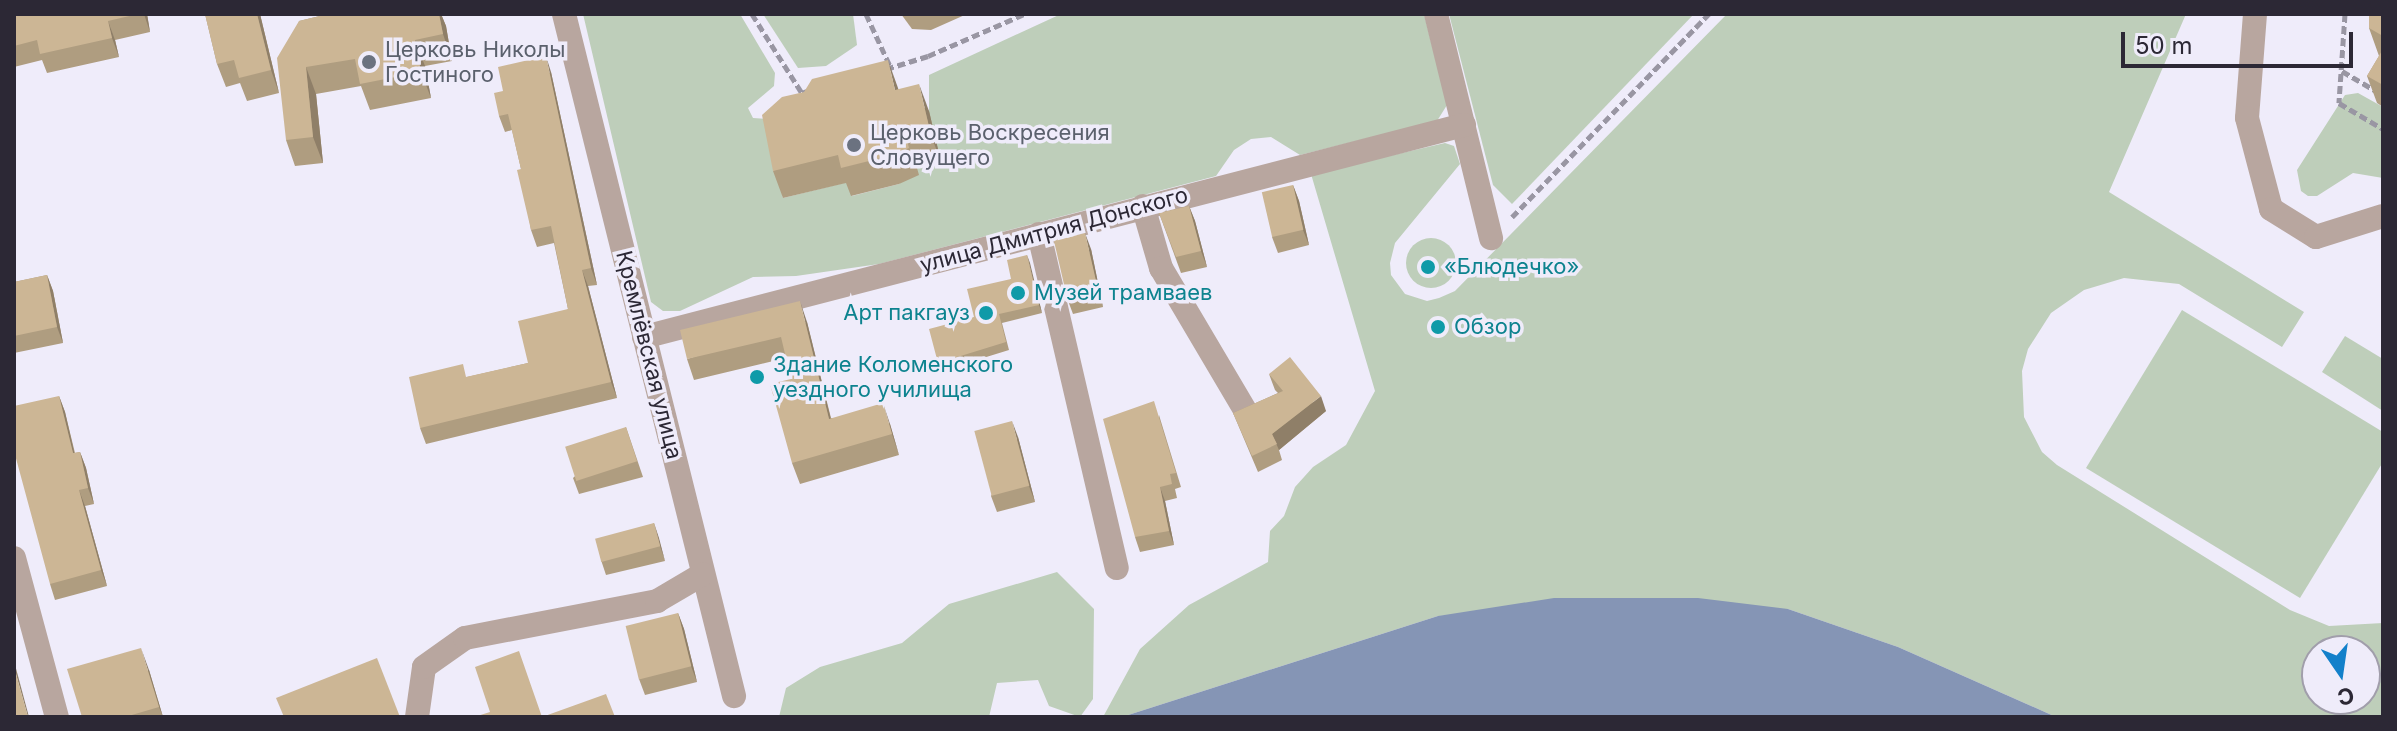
<!DOCTYPE html>
<meta charset="utf-8">
<style>
body{margin:0}
#map{position:relative;width:2397px;height:731px;overflow:hidden;background:#efecfa;font-family:Inter,sans-serif}
div>[style]{position:absolute}
.green>*{inset:0;background:#beceba}
.round{border-radius:50%}
.water>*{inset:0;background:#8595b5}
.path>*{height:5px;margin-top:-2.5px;transform-origin:0;background:repeating-linear-gradient(90deg,#9996a3 0 8px,transparent 0 12px)}
.minor>*{height:24px;margin:-12px;padding:0 12px;transform-origin:12px;border-radius:12px;background:#b8a69f}
.wall>*{inset:0;background:#af9d80}
.shaded-wall>*{inset:0;background:#8f7f68}
.building>*{inset:0;background:#ccb695;transform-origin:0 0}
.dots>*{width:22px;height:22px;translate:-50% -50%;box-sizing:border-box;border:4px solid #efecfa;border-radius:50%}
span{translate:-50% -50%;white-space:nowrap;text-align:center;line-height:1.15;-webkit-text-stroke:7px #efecfa;paint-order:stroke}
.worship-label{font-size:22px;color:#5b616d}
.left{translate:0 -50%;text-align:left}
.street-label{font-size:22px;color:#2c2835}
.culture-label{font-size:22px;color:#0d838f}
.right{translate:-100% -50%;text-align:right}
.frame{position:absolute;inset:0;border:16px solid #2c2835;pointer-events:none}
.north{position:absolute;left:2301px;top:635px;width:80px;height:80px;box-sizing:border-box;background:#efecfa;border:2px solid #a19eab;border-radius:50%;rotate:167deg;font-size:22px;font-weight:700;line-height:32px;text-align:center;color:#2c2835}
.north::after{content:'';display:block;margin:auto;width:28px;height:36px;background:#1380ca;clip-path:polygon(50% 0,100% 100%,50% 72%,0 100%)}
.scale{position:absolute;left:2121px;top:32px;width:232px;height:36px;box-sizing:border-box;border:4px solid #2c2835;border-top:0;padding-left:10px;font-size:24px;line-height:28px;white-space:nowrap;color:#2c2835;-webkit-text-stroke:6px #efecfa;paint-order:stroke}
</style>
<div id="map">
<div class="green">
<i style="clip-path:polygon(583px 14px,740px 14px,775px 73px,774px 86px,748px 108px,753px 118px,769px 119px,783px 198px,848px 182px,852px 196px,899px 184px,917px 168px,929px 111px,929px 75px,1061px 14px,1424px 14px,1447px 105px,1437px 121px,1300px 155px,1271px 137px,1251px 139px,1234px 150px,1216px 176px,879px 264px,796px 276px,753px 277px,680px 311px,663px 311px,651px 302px)"></i>
<i style="clip-path:polygon(763px 14px,853px 14px,857px 45px,826px 66px,798px 68px)"></i>
<i style="clip-path:polygon(1449px 14px,1694px 14px,1512px 204px,1493px 185px)"></i>
<i style="clip-path:polygon(evenodd,1727px 14px,2186px 14px,2109px 192px,2304px 312px,2282px 347px,2179px 284px,2124px 278px,2084px 290px,2051px 313px,2028px 349px,2022px 371px,2024px 417px,2042px 452px,2057px 465px,2290px 610px,2329px 626px,2383px 623px,2383px 717px,2056px 717px,1898px 647px,1788px 609px,1438px 616px,1122px 717px,1103px 717px,1140px 649px,1189px 605px,1268px 562px,1270px 531px,1284px 516px,1295px 487px,1313px 467px,1346px 445px,1375px 391px,1311px 174px,1445px 143px,1454px 146px,1460px 164px,1395px 243px,1390px 263px,1391px 275px,1405px 294px,1427px 301px,1439px 298px,1455px 291px,1727px 14px,2317px 651px,2365px 651px,2365px 699px,2317px 699px,2317px 651px)"></i>
<i style="clip-path:polygon(2358px 93px,2383px 107px,2383px 178px,2353px 173px,2317px 196px,2308px 196px,2301px 191px,2297px 170px,2345px 95px)"></i>
<i class="round" style="left:1406px;top:238px;width:50px;height:50px"></i>
<i style="clip-path:polygon(2182px 310px,2383px 432px,2383px 462px,2300px 598px,2086px 468px)"></i>
<i style="clip-path:polygon(2345px 336px,2383px 359px,2383px 411px,2322px 372px)"></i>
<i style="clip-path:polygon(1057px 572px,1094px 609px,1093px 699px,1080px 717px,1049px 706px,1038px 680px,997px 683px,989px 717px,779px 717px,786px 688px,820px 667px,902px 643px,949px 604px)"></i>
</div>
<div class="water">
<i style="clip-path:polygon(1554px 598px,1698px 598px,1788px 609px,1898px 647px,2056px 717px,1122px 717px,1438px 616px)"></i>
</div>
<div class="path">
<i style="left:752px;top:14px;width:93px;rotate:57.7deg"></i>
<i style="left:802px;top:93px;width:5px;rotate:-22deg"></i>
<i style="left:866px;top:14px;width:57px;rotate:65.2deg"></i>
<i style="left:2345px;top:14px;width:89px;rotate:93.9deg"></i>
<i style="left:2339px;top:103px;width:51px;rotate:30.6deg"></i>
<i style="left:886px;top:69px;width:44px;rotate:-17.2deg"></i>
<i style="left:928px;top:56px;width:105px;rotate:-23.6deg"></i>
<i style="left:2342px;top:71px;width:48px;rotate:30.3deg"></i>
<i style="left:1512px;top:217px;width:283px;rotate:-45.9deg"></i>
</div>
<div class="minor">
<i style="left:564px;top:14px;width:703px;rotate:76deg"></i>
<i style="left:1436px;top:14px;width:231px;rotate:76.2deg"></i>
<i style="left:2255px;top:14px;width:104px;rotate:94.4deg"></i>
<i style="left:2247px;top:118px;width:94px;rotate:75.2deg"></i>
<i style="left:2271px;top:209px;width:53px;rotate:31.9deg"></i>
<i style="left:2316px;top:237px;width:70px;rotate:-17.4deg"></i>
<i style="left:1143px;top:206px;width:65px;rotate:73.8deg"></i>
<i style="left:1161px;top:268px;width:167px;rotate:59.4deg"></i>
<i style="left:1039px;top:234px;width:343px;rotate:76.9deg"></i>
<i style="left:644px;top:337px;width:847px;rotate:-14.5deg"></i>
<i style="left:14px;top:558px;width:165px;rotate:74.9deg"></i>
<i style="left:417px;top:717px;width:50px;rotate:-82deg"></i>
<i style="left:424px;top:667px;width:50px;rotate:-35.3deg"></i>
<i style="left:465px;top:638px;width:196px;rotate:-10.9deg"></i>
<i style="left:657px;top:601px;width:53px;rotate:-30.4deg"></i>
</div>
<div class="wall">
<i style="clip-path:polygon(14px 14px,147px 14px,150px 32px,115px 40px,119px 57px,47px 73px,42px 60px,14px 67px)"></i>
<i style="clip-path:polygon(205px 14px,260px 14px,279px 93px,247px 101px,240px 83px,226px 87px,217px 64px)"></i>
<i style="clip-path:polygon(328px 14px,441px 14px,446px 26px,452px 61px,425px 66px,431px 98px,370px 110px,361px 86px,316px 94px,323px 163px,295px 166px,286px 140px,299px 21px)"></i>
<i style="clip-path:polygon(901px 14px,967px 14px,931px 30px,912px 29px)"></i>
<i style="clip-path:polygon(2383px 14px,2383px 107px,2377px 103px,2367px 76px,2379px 56px,2369px 28px)"></i>
<i style="clip-path:polygon(551px 72px,597px 285px,588px 286px,617px 398px,426px 444px,420px 428px,467px 377px,528px 363px,568px 309px,554px 243px,537px 247px,531px 230px,521px 169px,512px 130px,505px 132px,499px 116px,503px 91px)"></i>
<i style="clip-path:polygon(898px 89px,929px 111px,941px 162px,917px 168px,919px 175px,899px 184px,851px 196px,846px 183px,783px 198px,773px 171px)"></i>
<i style="clip-path:polygon(1293px 185px,1299px 201px,1309px 245px,1278px 253px,1272px 237px)"></i>
<i style="clip-path:polygon(1189px 206px,1195px 221px,1207px 267px,1181px 273px,1159px 213px)"></i>
<i style="clip-path:polygon(1091px 249px,1103px 307px,1073px 314px,1067px 298px)"></i>
<i style="clip-path:polygon(1027px 255px,1042px 313px,1002px 323px,1009px 350px,941px 371px,938px 363px,974px 317px,1011px 279px)"></i>
<i style="clip-path:polygon(47px 275px,53px 291px,63px 343px,14px 353px,14px 282px)"></i>
<i style="clip-path:polygon(807px 322px,831px 418px,890px 424px,899px 455px,800px 484px,792px 463px,791px 379px,786px 358px,694px 380px,687px 359px)"></i>
<i style="clip-path:polygon(1269px 374px,1326px 411px,1279px 450px,1282px 460px,1258px 472px,1233px 413px,1278px 393px,1275px 390px)"></i>
<i style="clip-path:polygon(59px 396px,65px 412px,75px 453px,80px 452px,86px 468px,94px 504px,85px 506px,107px 586px,55px 600px,50px 584px)"></i>
<i style="clip-path:polygon(1159px 415px,1181px 487px,1175px 489px,1177px 498px,1165px 501px,1174px 545px,1140px 552px,1135px 537px)"></i>
<i style="clip-path:polygon(626px 427px,643px 477px,579px 494px,573px 478px)"></i>
<i style="clip-path:polygon(1018px 437px,1035px 502px,997px 512px,991px 496px)"></i>
<i style="clip-path:polygon(654px 523px,665px 561px,606px 575px,601px 560px)"></i>
<i style="clip-path:polygon(678px 613px,684px 629px,697px 682px,645px 695px,639px 679px)"></i>
<i style="clip-path:polygon(149px 670px,163px 717px,82px 717px)"></i>
</div>
<div class="shaded-wall">
<i style="clip-path:polygon(144px 14px,147px 14px,150px 32px)"></i>
<i style="clip-path:polygon(257px 14px,260px 14px,279px 93px,271px 70px)"></i>
<i style="clip-path:polygon(439px 14px,441px 14px,446px 26px,452px 61px,443px 34px)"></i>
<i style="clip-path:polygon(108px 21px,115px 40px,119px 57px,112px 38px)"></i>
<i style="clip-path:polygon(415px 40px,425px 66px,431px 98px,421px 72px)"></i>
<i style="clip-path:polygon(546px 56px,551px 72px,597px 285px,591px 268px)"></i>
<i style="clip-path:polygon(888px 60px,898px 88px,905px 117px,895px 90px)"></i>
<i style="clip-path:polygon(306px 67px,316px 94px,323px 163px,313px 137px)"></i>
<i style="clip-path:polygon(919px 84px,929px 111px,941px 162px,931px 135px)"></i>
<i style="clip-path:polygon(1293px 185px,1299px 201px,1309px 245px,1303px 230px)"></i>
<i style="clip-path:polygon(1189px 206px,1195px 221px,1207px 267px,1201px 251px)"></i>
<i style="clip-path:polygon(1085px 233px,1091px 249px,1103px 307px,1098px 291px)"></i>
<i style="clip-path:polygon(1027px 255px,1030px 263px,1042px 313px,1039px 305px)"></i>
<i style="clip-path:polygon(582px 270px,588px 286px,617px 398px,611px 382px)"></i>
<i style="clip-path:polygon(47px 275px,53px 291px,63px 343px,57px 327px)"></i>
<i style="clip-path:polygon(800px 301px,807px 322px,836px 440px,829px 419px)"></i>
<i style="clip-path:polygon(59px 396px,65px 412px,78px 469px,73px 453px)"></i>
<i style="clip-path:polygon(1321px 396px,1326px 411px,1279px 450px,1272px 434px)"></i>
<i style="clip-path:polygon(883px 403px,890px 424px,899px 455px,892px 434px)"></i>
<i style="clip-path:polygon(1012px 421px,1018px 437px,1035px 502px,1029px 486px)"></i>
<i style="clip-path:polygon(80px 452px,86px 468px,94px 504px,88px 488px)"></i>
<i style="clip-path:polygon(1160px 487px,1165px 501px,1174px 545px,1169px 531px)"></i>
<i style="clip-path:polygon(79px 490px,85px 506px,107px 586px,101px 570px)"></i>
<i style="clip-path:polygon(654px 523px,659px 538px,665px 561px,660px 546px)"></i>
<i style="clip-path:polygon(678px 613px,684px 629px,697px 682px,691px 666px)"></i>
<i style="clip-path:polygon(141px 648px,149px 670px,163px 717px,159px 707px)"></i>
<i style="clip-path:polygon(14px 661px,29px 717px,28px 717px,14px 667px)"></i>
</div>
<div class="building">
<i style="clip-path:polygon(14px 14px,138px 14px,108px 21px,112px 38px,40px 54px,37px 40px,14px 46px)"></i>
<i style="clip-path:polygon(205px 14px,257px 14px,271px 70px,239px 78px,234px 60px,217px 64px)"></i>
<i style="clip-path:polygon(328px 14px,439px 14px,443px 34px,415px 40px,421px 72px,360px 84px,355px 59px,306px 67px,313px 137px,286px 140px,277px 58px,299px 21px)"></i>
<i style="clip-path:polygon(2369px 14px,2383px 14px,2383px 36px,2369px 28px)"></i>
<i style="clip-path:polygon(2383px 49px,2383px 85px,2367px 76px)"></i>
<i style="clip-path:polygon(546px 56px,591px 268px,582px 270px,611px 382px,420px 428px,409px 377px,463px 364px,466px 377px,528px 363px,518px 321px,568px 309px,551px 226px,531px 230px,517px 170px,521px 169px,508px 114px,499px 116px,494px 93px,503px 91px,498px 67px)"></i>
<i style="clip-path:polygon(888px 60px,895px 90px,919px 84px,931px 135px,907px 140px,909px 148px,889px 156px,841px 168px,838px 155px,773px 171px,762px 115px,782px 97px,804px 92px,812px 79px)"></i>
<i style="left:1293px;top:185px;width:46px;height:32px;rotate:77deg"></i>
<i style="clip-path:polygon(1189px 206px,1201px 251px,1176px 257px,1159px 213px)"></i>
<i style="left:1085px;top:233px;width:59px;height:32px;rotate:77deg"></i>
<i style="clip-path:polygon(1027px 255px,1039px 305px,999px 314px,1006px 342px,938px 363px,929px 329px,974px 317px,967px 289px,1011px 279px,1007px 260px)"></i>
<i style="clip-path:polygon(47px 275px,57px 327px,14px 336px,14px 282px)"></i>
<i style="clip-path:polygon(800px 301px,829px 419px,883px 403px,892px 434px,792px 463px,770px 384px,791px 379px,781px 337px,687px 359px,680px 330px)"></i>
<i style="clip-path:polygon(1290px 357px,1321px 396px,1272px 434px,1277px 444px,1252px 456px,1233px 413px,1283px 391px,1269px 374px)"></i>
<i style="clip-path:polygon(59px 396px,73px 453px,80px 452px,88px 488px,79px 490px,101px 570px,50px 584px,14px 451px,14px 406px)"></i>
<i style="clip-path:polygon(1154px 401px,1176px 473px,1170px 474px,1172px 484px,1160px 487px,1169px 531px,1135px 537px,1103px 419px)"></i>
<i style="left:1012px;top:421px;width:67px;height:39px;rotate:75deg"></i>
<i style="left:626px;top:427px;width:36px;height:64px;rotate:72deg"></i>
<i style="left:654px;top:523px;width:24px;height:61px;rotate:75deg"></i>
<i style="left:678px;top:613px;width:55px;height:54px;rotate:76deg"></i>
<i style="clip-path:polygon(141px 648px,159px 707px,125px 717px,82px 717px,67px 669px)"></i>
<i style="clip-path:polygon(519px 651px,542px 717px,606px 694px,615px 717px,474px 717px,490px 712px,475px 667px)"></i>
<i style="clip-path:polygon(377px 658px,400px 717px,284px 717px,276px 698px)"></i>
<i style="clip-path:polygon(14px 667px,28px 717px,14px 717px)"></i>
</div>
<div class="dots">
<i style="left:369px;top:62px;background:#6b7280"></i>
<i style="left:854px;top:145px;background:#6b7280"></i>
<i style="left:1428px;top:267px;background:#0f9aa8"></i>
<i style="left:1018px;top:293px;background:#0f9aa8"></i>
<i style="left:986px;top:313px;background:#0f9aa8"></i>
<i style="left:1438px;top:327px;background:#0f9aa8"></i>
<i style="left:757px;top:377px;background:#0f9aa8"></i>
</div>
<div class="worship-label">
<span class="left" style="left:385px;top:62px">Церковь Николы<br>Гостиного</span>
<span class="left" style="left:870px;top:145px">Церковь Воскресения<br>Словущего</span>
</div>
<div class="street-label">
<span style="left:1054px;top:230px;rotate:-15deg">улица Дмитрия Донского</span>
<span style="left:649px;top:355px;rotate:76deg">Кремлёвская улица</span>
</div>
<div class="culture-label">
<span class="left" style="left:1444px;top:267px">«Блюдечко»</span>
<span class="left" style="left:1034px;top:293px">Музей трамваев</span>
<span class="right" style="left:970px;top:313px">Арт пакгауз</span>
<span class="left" style="left:1454px;top:327px">Обзор</span>
<span class="left" style="left:773px;top:377px">Здание Коломенского<br>уездного училища</span>
</div>
<div class="frame"></div>
<div class="north">С</div>
<div class="scale">50 m</div>
</div>
